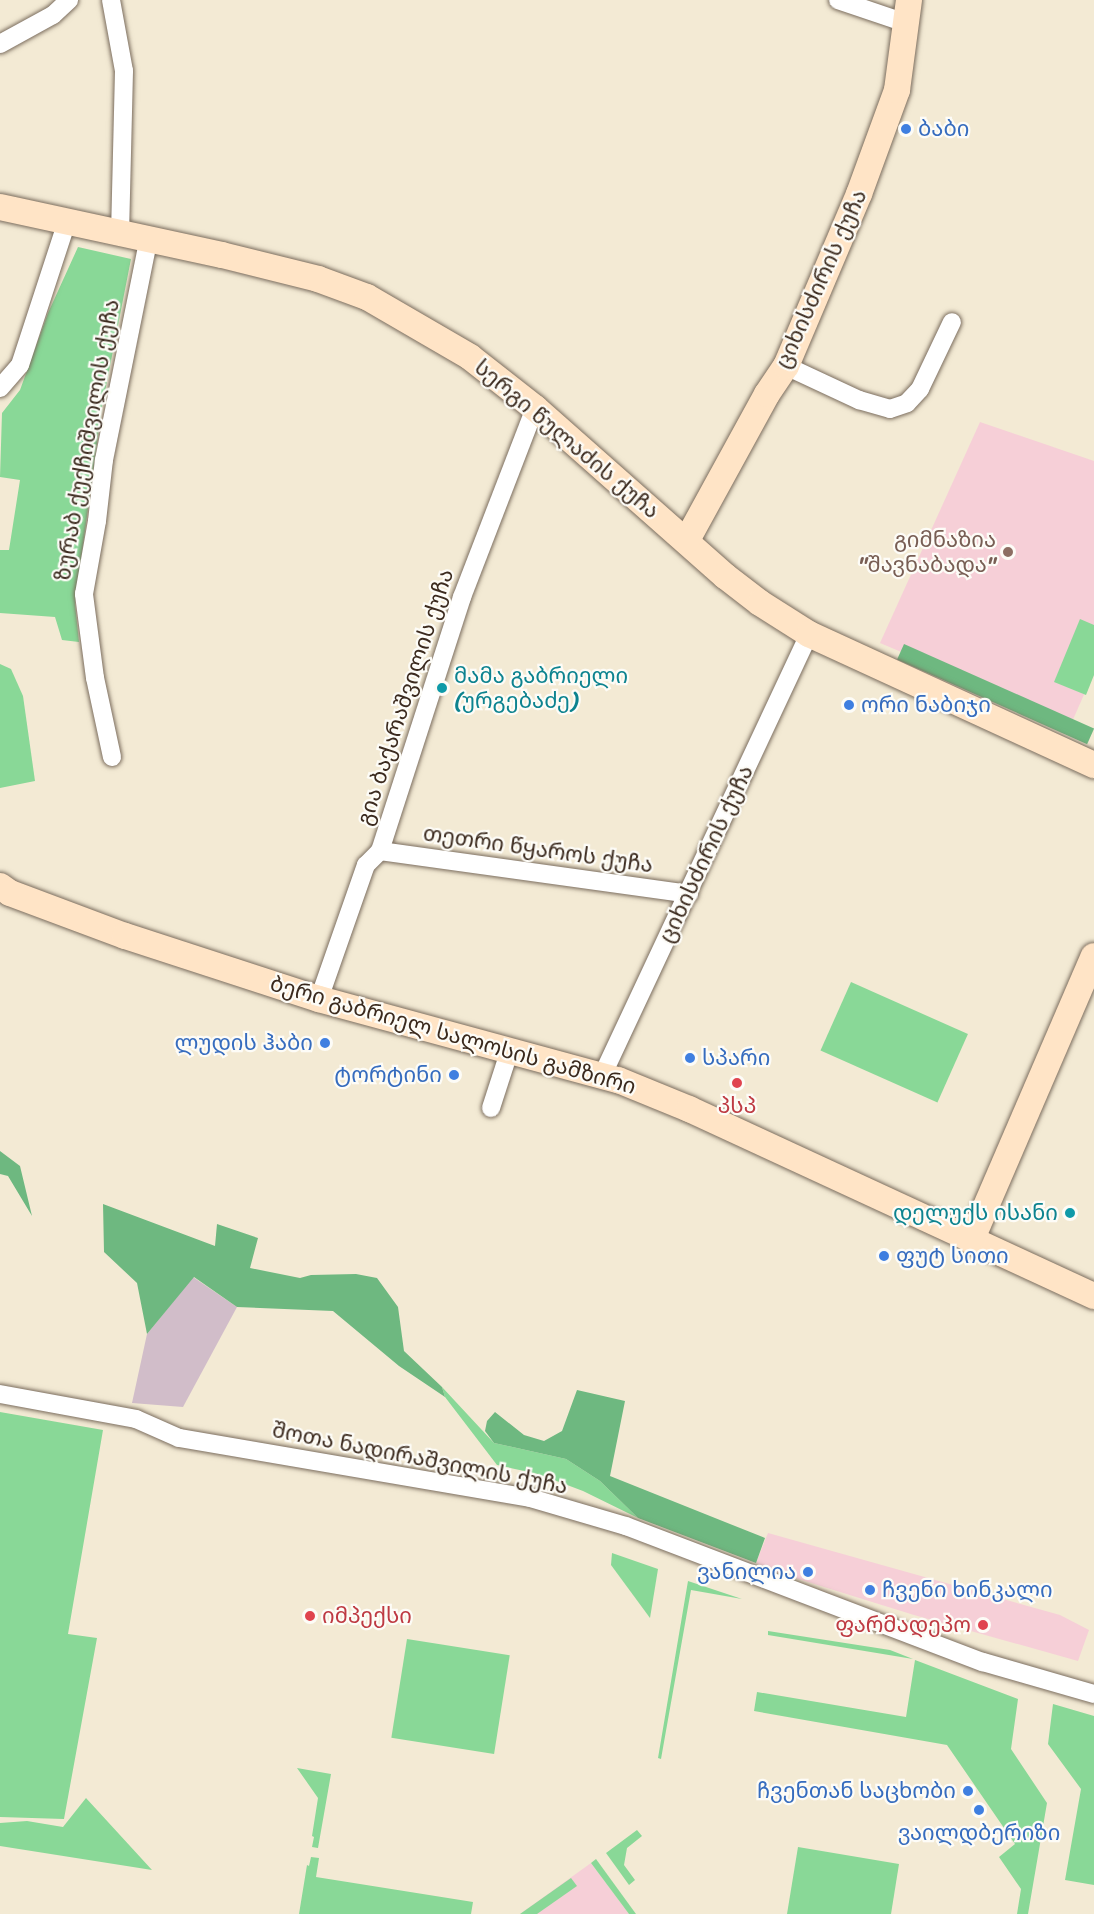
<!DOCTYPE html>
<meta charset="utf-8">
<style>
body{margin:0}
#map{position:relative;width:1094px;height:1914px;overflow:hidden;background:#f3ead4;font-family:Sriracha,"Noto Sans Georgian",sans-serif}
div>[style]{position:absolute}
.built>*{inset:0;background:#f6cfd7}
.industrial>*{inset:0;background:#d1bdc9}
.green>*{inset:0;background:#89d897;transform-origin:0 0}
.forest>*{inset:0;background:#6eb880;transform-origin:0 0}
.roads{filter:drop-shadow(0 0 2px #7b6d5e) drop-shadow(0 0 2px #7b6d5e)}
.street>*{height:18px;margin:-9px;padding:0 9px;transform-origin:9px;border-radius:9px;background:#fff}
.secondary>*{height:26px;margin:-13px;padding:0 13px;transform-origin:13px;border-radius:13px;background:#ffe4c6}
.dots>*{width:16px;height:16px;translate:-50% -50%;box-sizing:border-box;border:3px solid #fdfcf7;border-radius:50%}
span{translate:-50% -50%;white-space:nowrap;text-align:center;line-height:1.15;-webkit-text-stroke:4.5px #fdfcf7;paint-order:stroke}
.shop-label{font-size:22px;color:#366cbe}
.left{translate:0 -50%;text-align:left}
.right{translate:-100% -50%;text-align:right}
.street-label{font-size:22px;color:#3b2a1e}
.education-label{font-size:22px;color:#785e54}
.culture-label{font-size:22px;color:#0d838f}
.health-label{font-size:22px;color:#be3a42}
</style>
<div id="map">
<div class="built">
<i style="clip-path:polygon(980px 422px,1094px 461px,1094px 672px,1071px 724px,880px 643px)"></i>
<i style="clip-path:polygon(768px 1533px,1060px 1615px,1089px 1630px,1078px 1661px,914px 1615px,766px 1569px,756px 1563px)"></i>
<i style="clip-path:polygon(591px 1863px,629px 1914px,520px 1914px)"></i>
</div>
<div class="industrial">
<i style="clip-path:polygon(193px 1277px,237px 1307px,183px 1407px,132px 1403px,147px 1334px)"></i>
</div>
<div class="green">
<i style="clip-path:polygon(78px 247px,131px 259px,102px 407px,83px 545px,75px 604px,79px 642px,62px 640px,55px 617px,0 613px,0 550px,9px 550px,20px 480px,0 477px,2px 413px,20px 390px,48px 313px)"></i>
<i style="clip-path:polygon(1080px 619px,1094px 625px,1094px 675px,1086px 695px,1054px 682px)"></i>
<i style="clip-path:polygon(0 664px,11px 669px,23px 696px,35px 781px,0 788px)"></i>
<i style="left:851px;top:982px;width:128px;height:75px;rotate:24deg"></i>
<i style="clip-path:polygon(442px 1387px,494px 1443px,566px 1459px,600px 1481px,638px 1518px,583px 1491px,538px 1474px,497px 1465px,445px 1397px)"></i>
<i style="clip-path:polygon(0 1412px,103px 1430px,68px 1634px,97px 1638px,64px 1819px,0 1817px)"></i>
<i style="clip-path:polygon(612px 1553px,658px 1569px,650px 1618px,611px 1565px)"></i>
<i style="clip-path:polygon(688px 1581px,742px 1599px,691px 1590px,661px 1759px,658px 1758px)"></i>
<i style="clip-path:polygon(768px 1631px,890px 1650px,913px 1659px,768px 1635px)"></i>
<i style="left:407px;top:1639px;width:104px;height:100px;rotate:9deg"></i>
<i style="clip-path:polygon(915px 1660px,1018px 1699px,1011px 1749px,1047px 1803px,1028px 1914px,1017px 1914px,1021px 1889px,999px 1857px,1015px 1844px,947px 1745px,754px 1711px,757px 1692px,906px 1717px)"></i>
<i style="clip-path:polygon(1053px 1704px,1094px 1716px,1094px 1885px,1065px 1880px,1081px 1789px,1048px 1744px)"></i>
<i style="clip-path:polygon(297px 1768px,331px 1774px,318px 1848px,312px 1847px,314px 1837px,312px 1836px,318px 1798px)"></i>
<i style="clip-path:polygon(86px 1798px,152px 1870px,0 1846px,0 1823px,27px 1821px,63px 1827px)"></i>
<i style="clip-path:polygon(637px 1830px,642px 1836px,627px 1848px,624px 1865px,635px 1880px,629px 1885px,606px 1853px)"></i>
<i style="clip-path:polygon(798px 1847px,899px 1864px,891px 1914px,787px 1914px)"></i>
<i style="clip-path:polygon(311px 1857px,319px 1858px,316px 1877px,473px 1902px,471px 1914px,299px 1914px,307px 1865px,309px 1866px)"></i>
<i style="clip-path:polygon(596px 1859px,636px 1914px,629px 1914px,591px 1863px)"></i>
<i style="clip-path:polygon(571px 1878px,577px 1886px,537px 1914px,520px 1914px)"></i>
</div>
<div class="forest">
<i style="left:904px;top:644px;width:208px;height:17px;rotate:24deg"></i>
<i style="clip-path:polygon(0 1151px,20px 1166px,32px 1216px,8px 1176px,0 1174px)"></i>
<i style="clip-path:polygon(103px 1204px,215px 1246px,217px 1224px,258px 1238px,250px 1268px,300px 1278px,311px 1275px,356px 1274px,377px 1278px,398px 1307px,404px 1351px,442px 1387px,445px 1397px,399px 1366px,333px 1311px,237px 1307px,194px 1277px,147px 1334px,137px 1283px,104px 1252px)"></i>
<i style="clip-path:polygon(577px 1390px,625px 1401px,610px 1476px,765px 1538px,756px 1563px,638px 1518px,600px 1481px,566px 1459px,494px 1443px,485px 1431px,487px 1421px,495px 1412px,524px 1435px,544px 1441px,562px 1431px)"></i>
</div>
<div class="roads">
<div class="street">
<i style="left:111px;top:0;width:72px;rotate:79.6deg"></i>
<i style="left:124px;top:71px;width:160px;rotate:91.4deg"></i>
<i style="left:838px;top:0;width:72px;rotate:18.7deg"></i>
<i style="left:0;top:44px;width:60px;rotate:-28.7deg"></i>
<i style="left:53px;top:15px;width:22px;rotate:-43deg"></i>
<i style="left:786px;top:366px;width:81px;rotate:25deg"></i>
<i style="left:859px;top:400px;width:32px;rotate:16deg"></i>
<i style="left:890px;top:409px;width:18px;rotate:-19deg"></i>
<i style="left:907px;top:403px;width:19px;rotate:-47deg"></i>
<i style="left:920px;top:389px;width:74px;rotate:-64.5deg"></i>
<i style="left:0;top:388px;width:30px;rotate:-49deg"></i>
<i style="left:20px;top:365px;width:151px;rotate:-71.9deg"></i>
<i style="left:112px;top:757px;width:81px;rotate:-102.1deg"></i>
<i style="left:95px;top:678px;width:85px;rotate:-97.5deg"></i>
<i style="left:84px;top:594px;width:74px;rotate:-79.9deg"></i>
<i style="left:97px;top:521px;width:61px;rotate:-83.5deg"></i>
<i style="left:104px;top:460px;width:227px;rotate:-78.6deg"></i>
<i style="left:380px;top:851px;width:312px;rotate:7.9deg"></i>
<i style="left:319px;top:999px;width:142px;rotate:-70.7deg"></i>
<i style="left:366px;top:865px;width:20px;rotate:-45deg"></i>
<i style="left:380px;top:851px;width:267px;rotate:-72.1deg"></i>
<i style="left:462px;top:597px;width:203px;rotate:-68.9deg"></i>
<i style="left:603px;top:1074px;width:486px;rotate:-64.9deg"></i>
<i style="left:491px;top:1108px;width:62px;rotate:-72.1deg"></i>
<i style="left:0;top:1394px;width:138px;rotate:10.4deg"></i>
<i style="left:136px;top:1419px;width:47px;rotate:23.8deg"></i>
<i style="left:179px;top:1438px;width:356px;rotate:9.7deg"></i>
<i style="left:530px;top:1498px;width:100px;rotate:16.3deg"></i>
<i style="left:626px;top:1526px;width:382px;rotate:20.9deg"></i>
<i style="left:983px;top:1662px;width:116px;rotate:16.1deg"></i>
</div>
<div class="secondary">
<i style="left:0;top:207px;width:227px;rotate:12.2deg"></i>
<i style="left:222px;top:255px;width:99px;rotate:14deg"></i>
<i style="left:318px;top:279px;width:52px;rotate:20.2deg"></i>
<i style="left:367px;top:297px;width:119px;rotate:30.2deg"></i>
<i style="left:470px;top:357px;width:83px;rotate:38.1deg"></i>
<i style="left:535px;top:408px;width:254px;rotate:41.5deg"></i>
<i style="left:725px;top:576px;width:44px;rotate:37.6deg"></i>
<i style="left:760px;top:603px;width:58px;rotate:32.3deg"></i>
<i style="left:809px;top:634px;width:314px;rotate:24.7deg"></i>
<i style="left:687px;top:540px;width:166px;rotate:-61.3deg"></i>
<i style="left:767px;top:394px;width:34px;rotate:-56deg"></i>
<i style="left:786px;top:366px;width:187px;rotate:-67deg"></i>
<i style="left:859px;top:194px;width:111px;rotate:-69.9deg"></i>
<i style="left:897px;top:90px;width:91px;rotate:-82.4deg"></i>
<i style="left:0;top:886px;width:12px;rotate:35deg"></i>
<i style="left:10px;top:893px;width:123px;rotate:20.5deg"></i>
<i style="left:125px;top:936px;width:204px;rotate:18deg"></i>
<i style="left:319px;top:999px;width:310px;rotate:15.2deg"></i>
<i style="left:618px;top:1080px;width:77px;rotate:22.2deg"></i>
<i style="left:689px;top:1109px;width:446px;rotate:24.8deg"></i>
<i style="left:971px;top:1241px;width:310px;rotate:-66.7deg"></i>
</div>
</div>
<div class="dots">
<i style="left:906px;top:129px;background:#3f7fe0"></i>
<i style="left:1008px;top:552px;background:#8d6e63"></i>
<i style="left:442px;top:688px;background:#0f9aa8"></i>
<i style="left:849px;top:705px;background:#3f7fe0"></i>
<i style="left:325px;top:1043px;background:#3f7fe0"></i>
<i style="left:690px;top:1058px;background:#3f7fe0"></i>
<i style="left:454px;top:1075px;background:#3f7fe0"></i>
<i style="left:737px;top:1083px;background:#e0444e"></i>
<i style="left:1070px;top:1213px;background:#0f9aa8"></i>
<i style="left:884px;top:1256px;background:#3f7fe0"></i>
<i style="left:808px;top:1572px;background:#3f7fe0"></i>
<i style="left:870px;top:1590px;background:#3f7fe0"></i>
<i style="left:310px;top:1616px;background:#e0444e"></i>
<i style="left:983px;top:1625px;background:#e0444e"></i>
<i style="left:968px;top:1791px;background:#3f7fe0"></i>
<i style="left:979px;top:1810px;background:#3f7fe0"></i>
</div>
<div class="shop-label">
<span class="left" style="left:918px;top:129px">ბაბი</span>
<span class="left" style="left:861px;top:705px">ორი ნაბიჯი</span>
<span class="right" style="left:313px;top:1043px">ლუდის ჰაბი</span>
<span class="left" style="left:702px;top:1058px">სპარი</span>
<span class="right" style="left:442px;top:1075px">ტორტინი</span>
<span class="left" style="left:896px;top:1256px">ფუტ სითი</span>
<span class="right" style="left:796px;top:1572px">ვანილია</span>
<span class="left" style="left:882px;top:1590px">ჩვენი ხინკალი</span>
<span class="right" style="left:956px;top:1791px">ჩვენთან საცხობი</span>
<span style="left:979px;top:1833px">ვაილდბერიზი</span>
</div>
<div class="street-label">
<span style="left:821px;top:279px;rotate:-66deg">ციხისძირის ქუჩა</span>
<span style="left:567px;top:439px;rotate:40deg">სერგი წულაძის ქუჩა</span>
<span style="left:87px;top:440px;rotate:-80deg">ზურაბ ქუქჩიშვილის ქუჩა</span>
<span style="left:405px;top:697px;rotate:-72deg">გია ბაქარაშვილის ქუჩა</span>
<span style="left:538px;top:849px;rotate:8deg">თეთრი წყაროს ქუჩა</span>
<span style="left:706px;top:854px;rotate:-65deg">ციხისძირის ქუჩა</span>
<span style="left:453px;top:1035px;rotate:16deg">ბერი გაბრიელ სალოსის გამზირი</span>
<span style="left:420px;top:1458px;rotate:11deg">შოთა ნადირაშვილის ქუჩა</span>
</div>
<div class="education-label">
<span class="right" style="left:996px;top:552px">გიმნაზია<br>"შავნაბადა"</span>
</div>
<div class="culture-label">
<span class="left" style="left:454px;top:688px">მამა გაბრიელი<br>(ურგებაძე)</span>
<span class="right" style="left:1058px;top:1213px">დელუქს ისანი</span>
</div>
<div class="health-label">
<span style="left:737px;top:1106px">პსპ</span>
<span class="left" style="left:322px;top:1616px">იმპექსი</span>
<span class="right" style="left:971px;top:1625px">ფარმადეპო</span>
</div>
</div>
